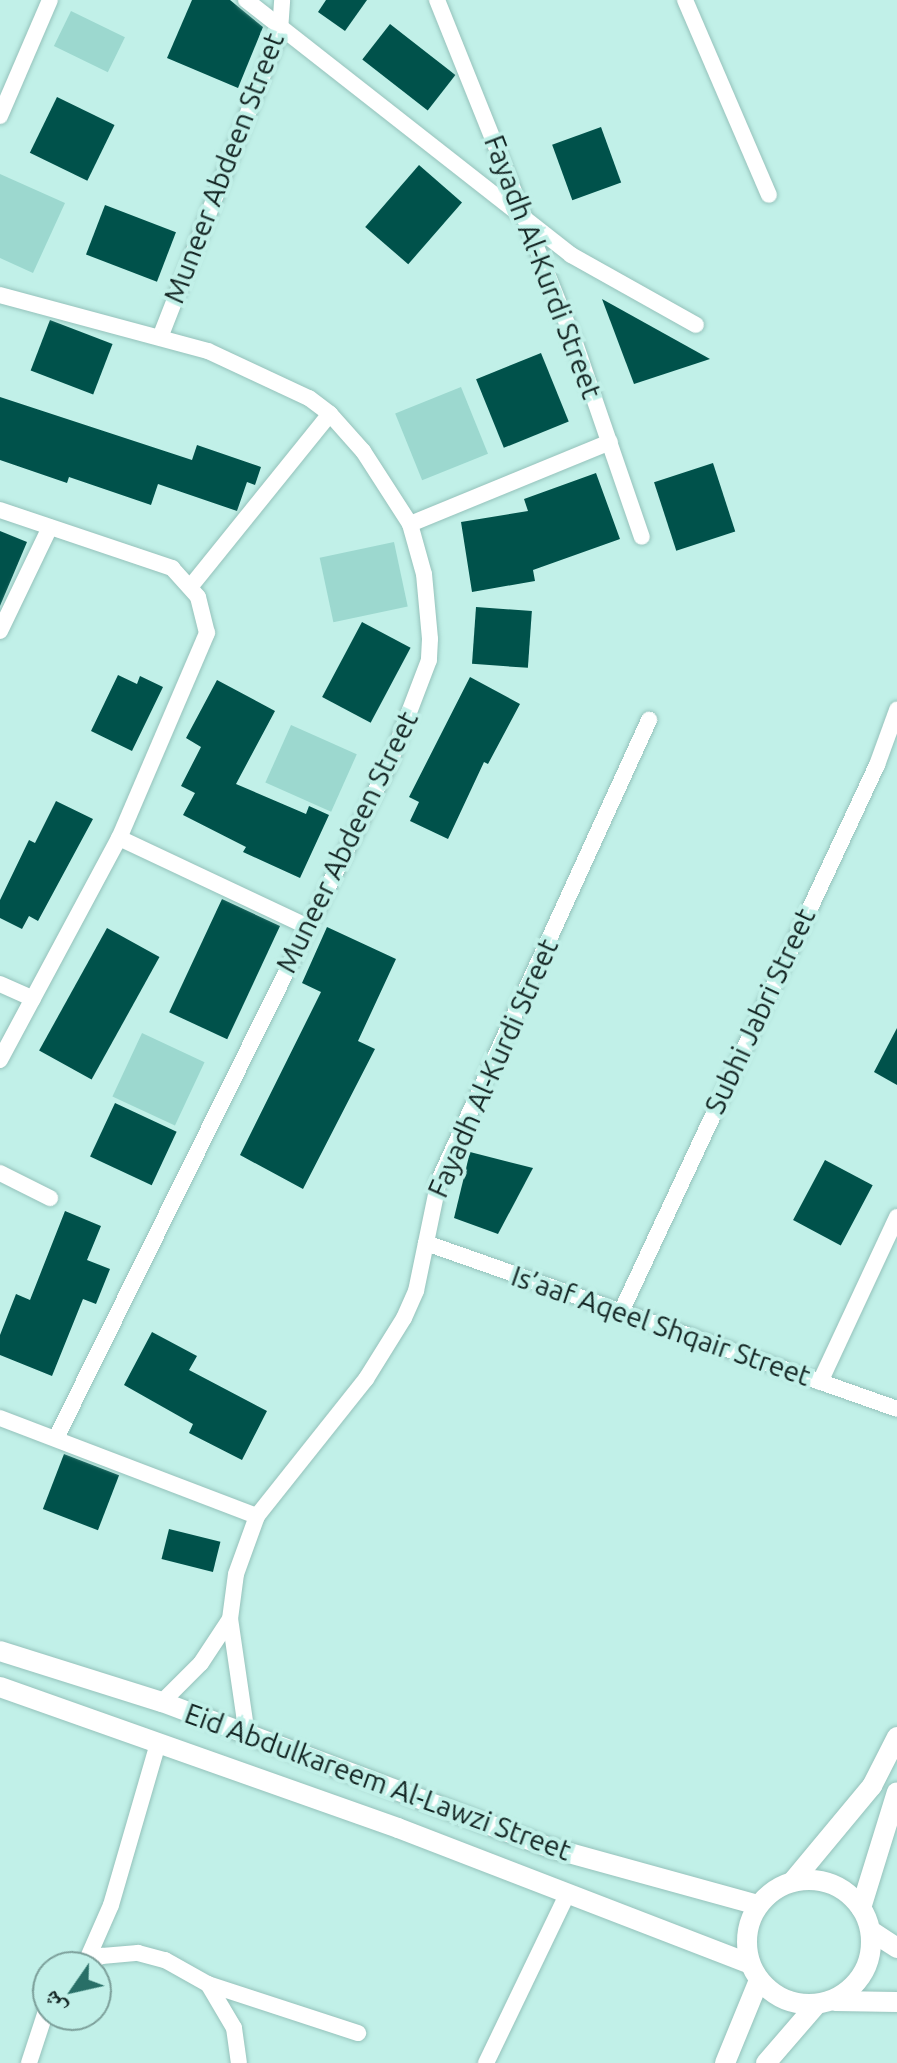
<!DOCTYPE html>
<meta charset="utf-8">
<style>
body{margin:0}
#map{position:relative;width:897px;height:2063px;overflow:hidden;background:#c1f0e8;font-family:Ubuntu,"Noto Naskh Arabic",sans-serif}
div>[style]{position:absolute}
.green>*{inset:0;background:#9cd8cf;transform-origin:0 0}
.building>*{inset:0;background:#00524b;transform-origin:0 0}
.roads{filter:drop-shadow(0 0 2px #95c2bb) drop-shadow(0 0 2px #95c2bb)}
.minor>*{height:16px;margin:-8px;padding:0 8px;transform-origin:8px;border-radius:8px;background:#fff}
.tertiary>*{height:20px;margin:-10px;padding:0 10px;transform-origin:10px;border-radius:10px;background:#fff}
.tertiary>.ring{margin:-10px;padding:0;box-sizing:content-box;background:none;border:20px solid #fff;border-radius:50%}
span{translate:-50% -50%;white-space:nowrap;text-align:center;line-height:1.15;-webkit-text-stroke:8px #c1f0e8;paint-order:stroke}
.street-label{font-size:28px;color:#142624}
.north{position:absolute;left:32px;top:1951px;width:80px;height:80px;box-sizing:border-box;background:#c1f0e8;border:2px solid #7c9f9a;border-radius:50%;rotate:236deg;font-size:22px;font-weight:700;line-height:32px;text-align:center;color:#142624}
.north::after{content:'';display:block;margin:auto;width:28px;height:36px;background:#286f67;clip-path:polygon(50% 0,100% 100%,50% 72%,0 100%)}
</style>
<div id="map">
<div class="green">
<i style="left:71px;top:11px;width:60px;height:39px;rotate:26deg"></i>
<i style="clip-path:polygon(0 174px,65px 203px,33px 273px,0 258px)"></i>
<i style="left:461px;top:387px;width:72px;height:71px;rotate:68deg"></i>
<i style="left:394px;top:542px;width:66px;height:76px;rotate:78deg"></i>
<i style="left:291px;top:725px;width:72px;height:63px;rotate:24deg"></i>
<i style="left:142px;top:1033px;width:69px;height:70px;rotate:25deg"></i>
</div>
<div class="building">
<i style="clip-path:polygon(192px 0,230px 0,263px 27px,238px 88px,167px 58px)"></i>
<i style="clip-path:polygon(326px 0,367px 0,345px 31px,318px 12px)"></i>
<i style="left:390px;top:24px;width:83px;height:45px;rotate:38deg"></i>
<i style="left:57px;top:97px;width:64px;height:62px;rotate:26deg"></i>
<i style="left:601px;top:127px;width:59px;height:52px;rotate:70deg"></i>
<i style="left:419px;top:165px;width:57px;height:82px;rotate:41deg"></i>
<i style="left:105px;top:205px;width:76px;height:53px;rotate:21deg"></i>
<i style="clip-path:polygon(602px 299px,710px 359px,634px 384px)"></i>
<i style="left:50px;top:320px;width:67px;height:54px;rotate:21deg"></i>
<i style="left:541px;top:353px;width:74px;height:70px;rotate:68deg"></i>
<i style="clip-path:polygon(0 397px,192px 460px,197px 445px,261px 467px,255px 485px,247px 482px,237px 511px,158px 484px,151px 505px,69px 477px,67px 483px,0 460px)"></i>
<i style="left:713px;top:463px;width:72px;height:62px;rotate:72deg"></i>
<i style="clip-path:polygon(596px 473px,620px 539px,533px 570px,535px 581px,472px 592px,461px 522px,528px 511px,524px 499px)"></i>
<i style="clip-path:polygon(0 531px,27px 542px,0 606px)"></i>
<i style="left:476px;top:607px;width:56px;height:57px;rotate:4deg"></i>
<i style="left:362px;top:622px;width:55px;height:85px;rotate:28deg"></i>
<i style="clip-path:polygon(118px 675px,137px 684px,140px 676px,163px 687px,132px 751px,91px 731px)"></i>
<i style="clip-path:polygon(470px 677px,520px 704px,488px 764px,484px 762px,448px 839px,410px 821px,419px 802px,409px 797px)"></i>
<i style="clip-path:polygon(217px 680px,275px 711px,236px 784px,306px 814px,309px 806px,329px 815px,300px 878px,243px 852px,246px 847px,183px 815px,195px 793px,181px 786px,201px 747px,186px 738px)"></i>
<i style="clip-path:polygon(56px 801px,93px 819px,38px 921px,29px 916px,22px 929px,0 918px,0 900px,29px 840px,35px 843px)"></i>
<i style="left:222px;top:899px;width:64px;height:125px;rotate:25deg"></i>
<i style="clip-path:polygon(327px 927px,396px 959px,358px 1041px,375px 1049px,303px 1189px,240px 1155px,321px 992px,302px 983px)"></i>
<i style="left:107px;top:928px;width:60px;height:140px;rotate:29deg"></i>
<i style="clip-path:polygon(897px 1028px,897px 1085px,874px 1072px)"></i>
<i style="left:115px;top:1103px;width:68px;height:59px;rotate:25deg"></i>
<i style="clip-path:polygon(470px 1152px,533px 1168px,498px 1234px,454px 1218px)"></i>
<i style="left:825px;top:1160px;width:54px;height:68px;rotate:28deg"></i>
<i style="clip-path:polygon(65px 1211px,101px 1226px,87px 1260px,110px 1269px,96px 1304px,83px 1299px,52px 1376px,0 1355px,0 1335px,16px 1294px,30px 1300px)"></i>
<i style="clip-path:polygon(152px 1332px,197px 1356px,189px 1370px,267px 1411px,242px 1460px,189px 1433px,193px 1424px,124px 1385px)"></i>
<i style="left:64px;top:1454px;width:59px;height:59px;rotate:21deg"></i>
<i style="left:169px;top:1529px;width:53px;height:31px;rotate:14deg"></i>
</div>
<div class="roads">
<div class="minor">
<i style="left:246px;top:0;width:413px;rotate:38.1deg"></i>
<i style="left:571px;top:255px;width:143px;rotate:29.2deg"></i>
<i style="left:437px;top:0;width:367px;rotate:68.1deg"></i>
<i style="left:574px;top:340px;width:208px;rotate:71deg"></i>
<i style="left:685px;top:0;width:212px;rotate:66.7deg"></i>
<i style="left:0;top:116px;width:126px;rotate:-66.7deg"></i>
<i style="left:0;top:295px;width:215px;rotate:15.1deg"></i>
<i style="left:208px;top:351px;width:111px;rotate:25deg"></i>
<i style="left:309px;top:398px;width:26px;rotate:37deg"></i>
<i style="left:330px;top:414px;width:50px;rotate:48.3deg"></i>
<i style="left:363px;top:451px;width:87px;rotate:57.2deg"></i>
<i style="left:410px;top:524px;width:52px;rotate:74.4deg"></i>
<i style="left:424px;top:574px;width:65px;rotate:84.7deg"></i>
<i style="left:430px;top:639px;width:21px;rotate:93deg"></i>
<i style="left:429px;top:660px;width:109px;rotate:110.9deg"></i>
<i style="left:390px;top:762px;width:754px;rotate:116.29deg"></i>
<i style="left:161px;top:335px;width:326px;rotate:-68.6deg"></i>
<i style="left:280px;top:31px;width:31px;rotate:-86deg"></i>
<i style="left:0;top:510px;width:182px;rotate:18.6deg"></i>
<i style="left:172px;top:568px;width:39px;rotate:48deg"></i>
<i style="left:198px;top:597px;width:37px;rotate:76deg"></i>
<i style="left:207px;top:633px;width:223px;rotate:113.2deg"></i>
<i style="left:119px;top:838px;width:252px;rotate:118.2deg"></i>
<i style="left:410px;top:524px;width:216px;rotate:-22.3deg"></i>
<i style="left:191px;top:586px;width:221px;rotate:-51.1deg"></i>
<i style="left:0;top:631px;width:115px;rotate:-64.3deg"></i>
<i style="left:119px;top:838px;width:207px;rotate:25.2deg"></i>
<i style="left:0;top:984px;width:36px;rotate:24deg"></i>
<i style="left:0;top:1173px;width:56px;rotate:26.6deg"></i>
<i style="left:426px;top:1243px;width:499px;rotate:19.4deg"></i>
<i style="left:621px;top:1312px;width:604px;rotate:-64.92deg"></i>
<i style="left:877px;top:765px;width:59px;rotate:-70deg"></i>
<i style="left:820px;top:1382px;width:182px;rotate:-65deg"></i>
<i style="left:0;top:1418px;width:275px;rotate:20.9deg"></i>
<i style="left:162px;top:1702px;width:55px;rotate:-45deg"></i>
<i style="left:201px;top:1663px;width:53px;rotate:-56.6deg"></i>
<i style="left:247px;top:1735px;width:117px;rotate:-98.3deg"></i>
<i style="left:230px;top:1619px;width:45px;rotate:-82.4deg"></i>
<i style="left:236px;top:1574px;width:62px;rotate:-70.1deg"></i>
<i style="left:257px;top:1516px;width:175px;rotate:-51.5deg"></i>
<i style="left:366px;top:1379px;width:72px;rotate:-58.1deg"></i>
<i style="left:404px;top:1318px;width:30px;rotate:-66deg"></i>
<i style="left:416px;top:1291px;width:113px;rotate:-78.3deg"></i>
<i style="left:439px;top:1180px;width:506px;rotate:-65.46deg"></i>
<i style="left:86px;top:1962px;width:62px;rotate:-66.3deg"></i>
<i style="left:111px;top:1905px;width:169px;rotate:-73.8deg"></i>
<i style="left:80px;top:1967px;width:25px;rotate:-27deg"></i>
<i style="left:102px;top:1956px;width:36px;rotate:-5deg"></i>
<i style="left:138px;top:1953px;width:28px;rotate:15deg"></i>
<i style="left:165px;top:1960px;width:49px;rotate:29.2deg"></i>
<i style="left:208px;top:1984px;width:158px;rotate:18.1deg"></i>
<i style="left:208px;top:1984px;width:51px;rotate:59.4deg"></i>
<i style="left:234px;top:2028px;width:35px;rotate:82deg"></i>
<i style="left:29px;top:2063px;width:61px;rotate:-71.9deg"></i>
<i style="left:486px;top:2063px;width:184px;rotate:-64.3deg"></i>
</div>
<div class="tertiary">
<i style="left:0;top:1651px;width:170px;rotate:17.5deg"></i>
<i style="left:162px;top:1702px;width:415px;rotate:20.6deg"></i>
<i style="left:551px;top:1848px;width:215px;rotate:15.4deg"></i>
<i style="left:0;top:1687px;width:422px;rotate:19.5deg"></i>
<i style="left:398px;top:1828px;width:377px;rotate:21.1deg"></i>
<i class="ring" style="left:747px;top:1880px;width:104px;height:104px"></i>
<i style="left:793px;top:1881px;width:124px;rotate:-50.3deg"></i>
<i style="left:872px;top:1786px;width:55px;rotate:-63deg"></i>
<i style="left:861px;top:1908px;width:121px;rotate:-72.8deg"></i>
<i style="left:871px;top:1931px;width:31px;rotate:33deg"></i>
<i style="left:835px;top:2001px;width:62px;rotate:0.9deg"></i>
<i style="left:725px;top:2063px;width:90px;rotate:-67.7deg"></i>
<i style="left:766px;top:2063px;width:77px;rotate:-49.2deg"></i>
</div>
</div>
<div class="street-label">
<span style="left:224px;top:168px;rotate:-69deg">Muneer Abdeen Street</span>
<span style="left:543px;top:267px;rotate:69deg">Fayadh Al-Kurdi Street</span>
<span style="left:347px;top:842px;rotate:-64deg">Muneer Abdeen Street</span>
<span style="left:760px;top:1011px;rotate:-65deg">Subhi Jabri Street</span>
<span style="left:493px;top:1068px;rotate:-66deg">Fayadh Al-Kurdi Street</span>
<span style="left:661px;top:1326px;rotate:19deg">Is’aaf Aqeel Shqair Street</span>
<span style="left:378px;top:1782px;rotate:20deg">Eid Abdulkareem Al-Lawzi Street</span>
</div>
<div class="north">ش</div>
</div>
